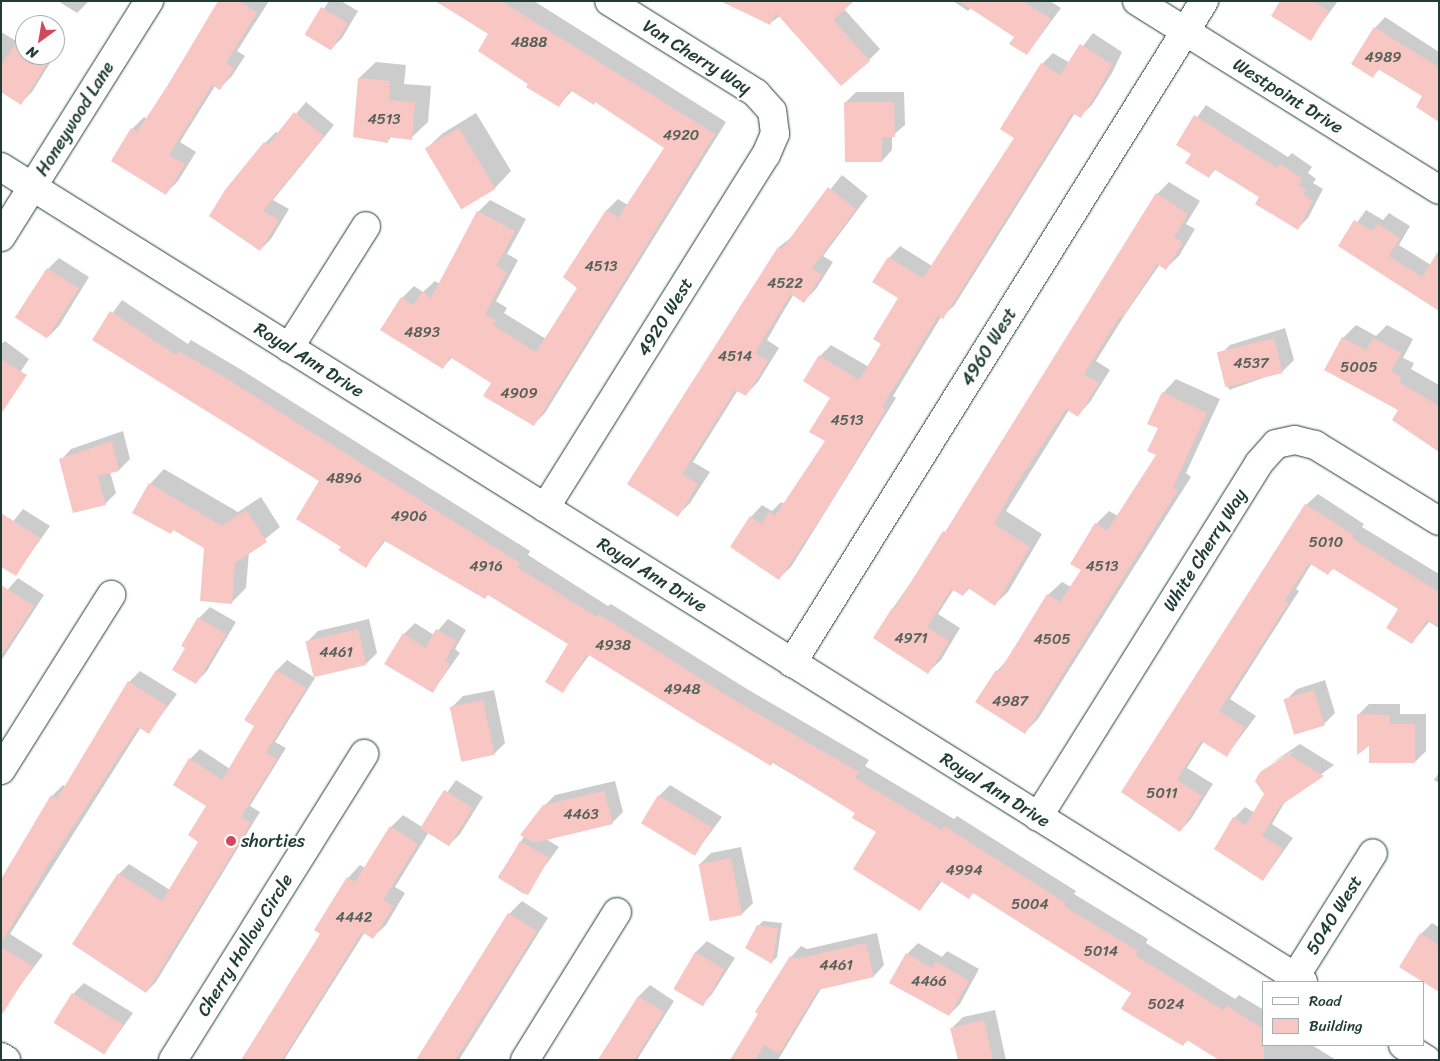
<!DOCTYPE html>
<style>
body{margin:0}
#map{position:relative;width:1440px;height:1061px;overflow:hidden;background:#fff;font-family:Sriracha,sans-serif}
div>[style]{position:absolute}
.shadow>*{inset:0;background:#0003}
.building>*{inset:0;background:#f8c7c3;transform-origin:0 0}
.roads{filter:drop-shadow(0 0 1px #1f3d34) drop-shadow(0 0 1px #1f3d34)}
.street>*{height:28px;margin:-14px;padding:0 14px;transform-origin:14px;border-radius:14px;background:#fff}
.dots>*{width:14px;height:14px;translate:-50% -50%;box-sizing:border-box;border:2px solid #fff;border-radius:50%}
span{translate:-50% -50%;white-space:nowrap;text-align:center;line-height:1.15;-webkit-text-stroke:4.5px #fff;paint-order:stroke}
.number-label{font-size:15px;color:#556058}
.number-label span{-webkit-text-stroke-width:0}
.street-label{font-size:18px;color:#1f3d34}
.poi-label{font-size:18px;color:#1f3d34}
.left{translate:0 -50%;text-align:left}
.frame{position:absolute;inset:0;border:2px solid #1f3d34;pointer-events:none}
.legend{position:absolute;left:1262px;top:981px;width:162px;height:65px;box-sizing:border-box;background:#fff;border:1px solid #a5b1ae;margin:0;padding:6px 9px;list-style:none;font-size:15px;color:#1f3d34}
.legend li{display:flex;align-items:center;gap:10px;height:25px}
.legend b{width:25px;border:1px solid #a5b1ae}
.north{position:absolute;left:15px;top:15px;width:50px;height:50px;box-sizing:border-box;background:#fff;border:1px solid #a5b1ae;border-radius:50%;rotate:212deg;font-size:14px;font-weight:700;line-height:20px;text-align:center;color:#1f3d34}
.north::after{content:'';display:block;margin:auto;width:18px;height:22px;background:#d1495b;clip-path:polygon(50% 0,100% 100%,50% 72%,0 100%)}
</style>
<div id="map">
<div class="shadow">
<i style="clip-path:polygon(58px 1px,89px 1px,77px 13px)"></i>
<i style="clip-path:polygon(220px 1px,269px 1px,237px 51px,245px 56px,232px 76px,220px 88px,215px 86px,180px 142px,196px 152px,178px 181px,166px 193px,132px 129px,144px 117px,147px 119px)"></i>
<i style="clip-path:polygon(329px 1px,341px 1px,358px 11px,342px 38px,331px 49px,306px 35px)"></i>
<i style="clip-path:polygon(435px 1px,534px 1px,726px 122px,545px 413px,533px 425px,493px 383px,452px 358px,443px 367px,402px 298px,414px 286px,423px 292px,435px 281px,440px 284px,478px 212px,490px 200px,526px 219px,507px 254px,518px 260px,496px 301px,507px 308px,504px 313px,546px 339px,578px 287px,606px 211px,618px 199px,628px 205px,666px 147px,596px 101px,573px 90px,559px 105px,479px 51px,490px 34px)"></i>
<i style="clip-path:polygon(723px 1px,802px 1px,770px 23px)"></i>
<i style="clip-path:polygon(837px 1px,880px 49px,869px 60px,797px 35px)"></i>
<i style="clip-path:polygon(953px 1px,1050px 1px,1061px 8px,1027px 54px,1016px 36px,971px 8px,968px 11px)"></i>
<i style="clip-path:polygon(1282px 1px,1338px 1px,1310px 39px)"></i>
<i style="clip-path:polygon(1385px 17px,1439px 52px,1439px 115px,1424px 96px,1380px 69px,1372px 76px,1375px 28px)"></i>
<i style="clip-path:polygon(1px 32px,18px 42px,25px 33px,25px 55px,55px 55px,32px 92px,21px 103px,1px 90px)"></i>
<i style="clip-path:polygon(1093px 33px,1122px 52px,1112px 73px,1092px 105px,1080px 116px,1075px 113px,954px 306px,941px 317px,893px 396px,896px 398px,791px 567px,779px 578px,751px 517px,762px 505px,772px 511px,781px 502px,785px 504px,826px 441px,832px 397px,820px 356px,831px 345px,869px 367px,883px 344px,900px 298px,889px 258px,900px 246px,932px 266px,1016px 137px,1042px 64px,1053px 53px,1070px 63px)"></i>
<i style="clip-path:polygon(55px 40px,61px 44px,55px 55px)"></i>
<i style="clip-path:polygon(376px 62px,406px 65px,404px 84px,431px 86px,428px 122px,411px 138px,392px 136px,388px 141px,359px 78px)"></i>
<i style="clip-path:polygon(856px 92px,904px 92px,905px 125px,892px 136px,892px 150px,882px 161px,845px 103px)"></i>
<i style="clip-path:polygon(306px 102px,334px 125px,273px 200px,289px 209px,271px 239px,260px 250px,226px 191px,265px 143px,276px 132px,279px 134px)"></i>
<i style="clip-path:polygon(1206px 105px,1288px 157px,1292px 153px,1312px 167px,1308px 173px,1316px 179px,1313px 183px,1323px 189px,1308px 218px,1297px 229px,1260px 197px,1216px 169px,1209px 176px,1192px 154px,1178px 144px)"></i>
<i style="clip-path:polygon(476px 113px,511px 171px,495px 188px,426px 149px,443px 133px)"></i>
<i style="clip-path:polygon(842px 175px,868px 196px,823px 256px,833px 262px,816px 289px,804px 301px,794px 294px,783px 312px,767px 340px,779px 348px,758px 382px,745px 395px,738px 390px,693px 462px,710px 472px,690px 503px,678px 515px,629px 484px,779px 247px,793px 236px)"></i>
<i style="clip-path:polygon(1169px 182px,1200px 201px,1186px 224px,1195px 229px,1179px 256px,1166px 268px,1160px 264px,1126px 313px,1096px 361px,1110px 370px,1090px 402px,1078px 415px,1069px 410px,1006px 511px,1042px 534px,1008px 592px,995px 604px,970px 588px,963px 595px,954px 589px,938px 614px,960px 628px,941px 660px,928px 672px,893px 608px,952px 523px,1157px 194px)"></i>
<i style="clip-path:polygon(1366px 210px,1383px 220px,1389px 213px,1410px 226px,1399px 245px,1431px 265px,1439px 309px,1340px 246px)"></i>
<i style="clip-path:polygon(59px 258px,89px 277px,59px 326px,48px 337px,48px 269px)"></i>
<i style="clip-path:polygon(122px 300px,188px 344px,191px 340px,240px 369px,530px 551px,528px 555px,608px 606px,611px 604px,747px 689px,869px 760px,865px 766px,954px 819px,957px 816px,1076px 891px,1074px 894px,1148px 939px,1146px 943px,1235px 999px,1239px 995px,1264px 1010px,1264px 1045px,1312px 1045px,1336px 1060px,1244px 1060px,1190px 1038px,1183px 1045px,1133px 993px,974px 892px,969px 897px,942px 881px,920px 910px,877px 832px,857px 813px,590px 654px,563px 691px,570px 644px,489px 594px,386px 540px,366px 566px,342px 546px,321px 481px,93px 340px)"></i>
<i style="clip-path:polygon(1356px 325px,1376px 336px,1387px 325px,1413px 339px,1403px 358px,1414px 363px,1411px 369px,1439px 385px,1439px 449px,1400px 409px,1343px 338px)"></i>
<i style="clip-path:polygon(1285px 328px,1294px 360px,1283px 371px,1229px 390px,1219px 356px,1230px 345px)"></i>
<i style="clip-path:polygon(5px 341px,29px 359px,1px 401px,1px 344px)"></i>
<i style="clip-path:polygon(1176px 379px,1220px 399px,1186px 473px,1191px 477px,1038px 719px,1025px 732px,997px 671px,1008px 659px,1048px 595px,1062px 582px,1071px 587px,1082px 570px,1096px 524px,1109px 511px,1118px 516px,1158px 455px,1163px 393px)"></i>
<i style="clip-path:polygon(123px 431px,130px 459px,119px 470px,110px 472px,116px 493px,105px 504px,61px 460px,71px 449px)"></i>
<i style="clip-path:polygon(164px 469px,238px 512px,261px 497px,280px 527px,249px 552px,246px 588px,231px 603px,206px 547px,174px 529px,171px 533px,150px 484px)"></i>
<i style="clip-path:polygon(1318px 494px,1364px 524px,1362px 527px,1439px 574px,1439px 628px,1429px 622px,1412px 643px,1400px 608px,1334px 568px,1328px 573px,1312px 563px,1296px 589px,1299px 591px,1230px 699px,1256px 716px,1227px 755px,1204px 741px,1187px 768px,1213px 784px,1191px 819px,1180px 831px,1123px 791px,1306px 505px)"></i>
<i style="clip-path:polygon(23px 509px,50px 526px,16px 574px,1px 537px)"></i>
<i style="clip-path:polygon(18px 578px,44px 595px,1px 661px,1px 597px)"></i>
<i style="clip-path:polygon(210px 607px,236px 622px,207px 671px,196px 682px,187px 648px,183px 646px,199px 618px)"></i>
<i style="clip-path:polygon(369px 619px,377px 653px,366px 664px,315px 675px,307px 642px,318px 631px)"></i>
<i style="clip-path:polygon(448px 619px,466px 630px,455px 649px,460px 653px,433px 691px,404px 634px,415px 623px,434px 635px)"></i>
<i style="clip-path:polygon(287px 660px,315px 678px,275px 742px,286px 748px,250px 806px,260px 812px,156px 982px,146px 992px,119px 874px,129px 864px,170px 890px,199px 841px,208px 805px,190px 759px,200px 749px,230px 769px,256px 726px,277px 670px)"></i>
<i style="clip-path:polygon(140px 671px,177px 694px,149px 732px,141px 727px,10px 934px,43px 955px,13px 995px,1px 988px,1px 880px,52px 796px,63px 785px,66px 787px,129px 682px)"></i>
<i style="clip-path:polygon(1325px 680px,1335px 713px,1324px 724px,1286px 700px,1297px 689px)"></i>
<i style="clip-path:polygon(494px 690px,505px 743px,494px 754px,452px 707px,463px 696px)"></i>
<i style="clip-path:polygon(1369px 704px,1400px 704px,1400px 714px,1426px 714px,1426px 751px,1415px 762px,1370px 744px,1358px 715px)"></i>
<i style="clip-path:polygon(1300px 744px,1334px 765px,1286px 800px,1272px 824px,1293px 838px,1263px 880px,1234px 818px,1245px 807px,1255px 813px,1266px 794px,1267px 770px,1294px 751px,1270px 764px)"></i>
<i style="clip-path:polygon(1439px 773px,1439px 783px,1434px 780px)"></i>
<i style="clip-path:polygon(456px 780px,483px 797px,460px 834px,449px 845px,429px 832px,395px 887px,405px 893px,386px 925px,373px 937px,365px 932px,284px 1060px,243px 1060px,322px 933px,348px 878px,360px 865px,365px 868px,391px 827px,403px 815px,422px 827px)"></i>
<i style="clip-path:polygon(615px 781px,623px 812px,612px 823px,546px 839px,559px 847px,524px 894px,498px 877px,544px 806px,555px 795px)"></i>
<i style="clip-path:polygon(670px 785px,722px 817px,694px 855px,659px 796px)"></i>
<i style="clip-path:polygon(741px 847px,753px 903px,742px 914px,700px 864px,711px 853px)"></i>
<i style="clip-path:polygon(522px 901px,548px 918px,459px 1060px,418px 1060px,509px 914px)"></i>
<i style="clip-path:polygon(763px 921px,782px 923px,777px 957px,772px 962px,758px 926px)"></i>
<i style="clip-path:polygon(1432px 923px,1439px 927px,1439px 988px,1421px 934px)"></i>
<i style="clip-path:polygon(877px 933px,884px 965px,874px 976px,822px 987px,778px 1060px,732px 1060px,791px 957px,801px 946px,807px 949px)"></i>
<i style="clip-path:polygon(707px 941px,735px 958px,712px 994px,702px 1005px,674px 988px,696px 952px)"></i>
<i style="clip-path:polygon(918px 943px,942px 957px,947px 951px,979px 969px,960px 1004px,949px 1015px,907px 954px)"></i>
<i style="clip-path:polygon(84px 983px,133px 1013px,105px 1052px,73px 994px)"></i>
<i style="clip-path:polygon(650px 985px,674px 1001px,637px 1060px,598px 1060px,639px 996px)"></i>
<i style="clip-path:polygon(995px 1010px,1006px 1060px,959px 1060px,952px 1028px,963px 1017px)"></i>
</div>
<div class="building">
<i style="clip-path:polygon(218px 1px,240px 1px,257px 13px,226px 63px,234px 68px,220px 90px,212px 85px,169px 155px,185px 164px,166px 195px,111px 161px,131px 128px,137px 132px,168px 85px)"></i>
<i style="clip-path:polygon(436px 1px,501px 1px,715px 134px,534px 426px,483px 396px,491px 383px,450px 357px,443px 369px,380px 330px,401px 297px,413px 305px,422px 292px,431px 298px,477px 211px,515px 231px,496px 266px,507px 272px,485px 314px,496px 320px,493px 325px,536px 352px,577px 288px,563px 277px,606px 210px,618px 218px,664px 148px,595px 102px,594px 105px,570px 90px,559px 107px,526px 87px,528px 84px,478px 51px,488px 34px)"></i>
<i style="clip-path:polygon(720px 1px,854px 1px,833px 20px,870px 61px,841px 86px,776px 13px,770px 25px)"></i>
<i style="clip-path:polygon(959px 1px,1023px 1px,1051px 19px,1027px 55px,1009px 44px,1014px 37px)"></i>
<i style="clip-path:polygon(1280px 1px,1313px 1px,1329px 11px,1311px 41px,1271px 16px)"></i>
<i style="left:321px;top:7px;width:31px;height:32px;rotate:31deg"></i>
<i style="clip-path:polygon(1374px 27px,1439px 67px,1439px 122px,1416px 107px,1422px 96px,1378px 69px,1373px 78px,1351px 64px)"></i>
<i style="clip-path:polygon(25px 28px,25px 55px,52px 55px,21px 105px,1px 92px,1px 66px)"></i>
<i style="clip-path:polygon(1080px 44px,1112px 64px,1101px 86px,1081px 118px,1072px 113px,943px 319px,938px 316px,882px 407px,886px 409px,831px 502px,779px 580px,730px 547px,750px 516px,762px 524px,769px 512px,775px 516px,825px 441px,809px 432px,830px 398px,803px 381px,819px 355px,859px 380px,881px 344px,873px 339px,898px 298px,872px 282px,888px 257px,923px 278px,1014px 138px,1000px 129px,1041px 63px,1060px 75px)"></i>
<i style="clip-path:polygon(358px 78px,390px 81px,389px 100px,415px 102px,412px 140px,388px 137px,388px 143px,353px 137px)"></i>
<i style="clip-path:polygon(844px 102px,894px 102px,895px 137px,882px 137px,882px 162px,845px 162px)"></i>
<i style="clip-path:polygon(294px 112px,324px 136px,263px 211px,279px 220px,260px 251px,209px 216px,225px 190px,264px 142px,268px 145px)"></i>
<i style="clip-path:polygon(1194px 115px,1277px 168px,1280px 164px,1302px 178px,1298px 185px,1306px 190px,1303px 194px,1313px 201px,1298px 230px,1255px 204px,1259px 197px,1214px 169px,1209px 178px,1185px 163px,1191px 154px,1176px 145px)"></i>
<i style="left:459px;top:128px;width:71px;height:40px;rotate:59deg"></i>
<i style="clip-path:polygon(828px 187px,856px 209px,812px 268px,822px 275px,804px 303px,791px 294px,771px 326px,755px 353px,768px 361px,746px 396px,735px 390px,682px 474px,698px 484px,678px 517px,627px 484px,778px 247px,782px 249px)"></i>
<i style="clip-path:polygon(1156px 193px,1188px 214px,1174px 237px,1183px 242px,1166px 270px,1157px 264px,1122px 318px,1120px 316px,1084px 374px,1099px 383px,1078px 417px,1066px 409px,1013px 489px,994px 524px,1030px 547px,995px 606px,968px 588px,963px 596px,951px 589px,927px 627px,949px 641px,928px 674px,873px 638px,892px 608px,894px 609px,943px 531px,945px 532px)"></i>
<i style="clip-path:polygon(1354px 220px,1372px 231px,1378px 224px,1400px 238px,1389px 256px,1422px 277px,1439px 250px,1439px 311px,1338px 246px)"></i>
<i style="left:47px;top:268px;width:38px;height:59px;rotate:33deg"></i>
<i style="clip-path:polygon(110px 311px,176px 355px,179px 351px,229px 380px,520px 563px,517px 567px,597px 617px,599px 614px,736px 701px,859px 772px,855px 778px,942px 830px,944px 826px,1066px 903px,1064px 906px,1138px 951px,1135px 955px,1223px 1010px,1227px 1006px,1264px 1029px,1264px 1060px,1219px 1060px,1187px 1040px,1183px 1046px,1121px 1009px,1131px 993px,973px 893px,969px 899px,939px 880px,920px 911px,853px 869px,876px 832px,852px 818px,855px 813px,773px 762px,771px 766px,700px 724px,587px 654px,563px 693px,545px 682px,568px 644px,488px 595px,485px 599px,383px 540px,366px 568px,338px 550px,341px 547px,296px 519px,319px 481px,92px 340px)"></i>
<i style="clip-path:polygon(1342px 337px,1366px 350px,1373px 338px,1401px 353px,1391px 371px,1402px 377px,1399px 382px,1439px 406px,1439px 452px,1392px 420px,1398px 410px,1324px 370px)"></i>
<i style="left:1274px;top:338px;width:36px;height:59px;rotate:76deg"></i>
<i style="clip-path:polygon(1px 359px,27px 375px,1px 414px)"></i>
<i style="clip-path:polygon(1162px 392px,1207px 413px,1173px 487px,1178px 490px,1025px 734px,975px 702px,996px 670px,999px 672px,1047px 594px,1060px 602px,1081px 570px,1070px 564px,1095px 523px,1107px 531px,1156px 455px,1147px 451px,1158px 428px,1147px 424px)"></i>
<i style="clip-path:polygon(112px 441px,119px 471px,98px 476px,106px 505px,73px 513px,59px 459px)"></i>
<i style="clip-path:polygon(149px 483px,222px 526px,246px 510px,267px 542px,235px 563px,232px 604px,200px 601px,204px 548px,173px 530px,171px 534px,132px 513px)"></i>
<i style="clip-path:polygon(1305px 504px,1354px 535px,1352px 538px,1439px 592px,1439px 627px,1427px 620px,1412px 644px,1386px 628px,1398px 609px,1332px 568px,1328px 575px,1309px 563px,1285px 600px,1289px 602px,1219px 711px,1245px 727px,1227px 757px,1201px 741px,1177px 780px,1202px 796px,1180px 832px,1121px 792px)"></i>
<i style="clip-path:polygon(1px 513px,40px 538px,16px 576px,1px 567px)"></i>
<i style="clip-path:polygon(1px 585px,34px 606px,1px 656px)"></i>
<i style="clip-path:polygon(198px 617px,226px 634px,196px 684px,172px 670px,185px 648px,181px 646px)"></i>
<i style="left:358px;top:629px;width:37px;height:54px;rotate:77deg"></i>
<i style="clip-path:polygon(436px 629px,456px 641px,445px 661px,450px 664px,433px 693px,384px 664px,403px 633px,425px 648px)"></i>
<i style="clip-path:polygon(276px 670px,306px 688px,266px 752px,277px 759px,241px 817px,251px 823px,146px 993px,72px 944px,118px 873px,162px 901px,198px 842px,188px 835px,206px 806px,173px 785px,189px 758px,222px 780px,254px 726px,244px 720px)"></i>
<i style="clip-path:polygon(128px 681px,167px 706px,149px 734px,138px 727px,48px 865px,1px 943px,1px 879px,51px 795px,57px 799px)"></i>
<i style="left:1314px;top:690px;width:37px;height:32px;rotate:73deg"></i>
<i style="left:483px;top:700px;width:56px;height:34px;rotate:78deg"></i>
<i style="clip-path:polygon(1357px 714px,1390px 715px,1390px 724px,1415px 724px,1415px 763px,1369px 763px,1369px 746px,1357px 755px)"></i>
<i style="clip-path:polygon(1288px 754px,1324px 776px,1280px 806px,1262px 836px,1283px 849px,1263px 881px,1214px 849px,1233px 817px,1246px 825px,1264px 794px,1255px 781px,1260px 772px)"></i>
<i style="left:444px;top:790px;width:34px;height:45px;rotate:32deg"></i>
<i style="clip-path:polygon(604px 791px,613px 824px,534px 843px,520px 835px,543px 805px)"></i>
<i style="left:658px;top:795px;width:63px;height:33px;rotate:31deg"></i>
<i style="clip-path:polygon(390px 826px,418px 844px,383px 900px,394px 906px,373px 939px,362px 932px,282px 1060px,241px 1060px,320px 934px,314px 930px,347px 877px,355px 882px)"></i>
<i style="left:520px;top:841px;width:34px;height:43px;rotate:30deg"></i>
<i style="left:731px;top:858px;width:58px;height:33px;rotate:79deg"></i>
<i style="clip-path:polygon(508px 913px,537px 931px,455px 1060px,416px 1060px)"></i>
<i style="clip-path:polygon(757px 925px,778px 928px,772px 964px,745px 948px)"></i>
<i style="clip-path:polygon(1420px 933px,1439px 945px,1439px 992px,1399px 967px)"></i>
<i style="clip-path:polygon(866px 943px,874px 977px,818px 990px,779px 1054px,764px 1045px,755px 1060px,730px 1060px,758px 1014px,755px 1012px,790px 956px,796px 959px)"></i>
<i style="clip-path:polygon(1px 947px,33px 966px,1px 1016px)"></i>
<i style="left:695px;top:952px;width:34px;height:43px;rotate:30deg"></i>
<i style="clip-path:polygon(906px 953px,932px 968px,936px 961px,969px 981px,949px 1016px,889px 983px)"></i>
<i style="left:72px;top:993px;width:60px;height:35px;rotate:32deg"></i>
<i style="clip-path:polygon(638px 996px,664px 1012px,634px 1060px,598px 1060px)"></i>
<i style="clip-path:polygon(984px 1020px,993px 1060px,958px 1060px,950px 1028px)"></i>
</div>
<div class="roads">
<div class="street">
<i style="left:1137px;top:1px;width:356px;rotate:32deg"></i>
<i style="left:1px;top:167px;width:1536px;rotate:32.04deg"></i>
<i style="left:1px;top:237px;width:279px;rotate:-57.9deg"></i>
<i style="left:289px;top:348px;width:144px;rotate:-57.7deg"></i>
<i style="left:545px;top:508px;width:416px;rotate:-58deg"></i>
<i style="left:766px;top:155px;width:23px;rotate:-67deg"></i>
<i style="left:775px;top:134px;width:23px;rotate:-97deg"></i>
<i style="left:772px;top:111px;width:24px;rotate:-132deg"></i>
<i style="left:756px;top:93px;width:173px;rotate:-148deg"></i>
<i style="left:792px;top:663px;width:780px;rotate:-58.1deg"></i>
<i style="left:1px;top:770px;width:207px;rotate:-57.8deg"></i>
<i style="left:1038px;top:817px;width:417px;rotate:-58deg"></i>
<i style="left:1259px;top:463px;width:25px;rotate:-48deg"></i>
<i style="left:1276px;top:444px;width:19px;rotate:-12deg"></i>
<i style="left:1295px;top:440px;width:21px;rotate:14deg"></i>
<i style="left:1315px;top:445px;width:145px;rotate:31.5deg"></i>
<i style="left:1295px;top:977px;width:146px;rotate:-57.8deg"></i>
<i style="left:1403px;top:1045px;width:28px;rotate:32deg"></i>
<i style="left:1px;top:1057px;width:6px;rotate:31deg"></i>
<i style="left:173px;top:1060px;width:361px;rotate:-58deg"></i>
<i style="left:525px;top:1060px;width:174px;rotate:-58.1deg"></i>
</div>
</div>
<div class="dots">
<i style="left:231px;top:841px;background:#d1495b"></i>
</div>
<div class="number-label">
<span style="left:529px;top:43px">4888</span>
<span style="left:1383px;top:58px">4989</span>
<span style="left:384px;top:120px">4513</span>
<span style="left:681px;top:136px">4920</span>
<span style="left:601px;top:267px">4513</span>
<span style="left:785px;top:284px">4522</span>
<span style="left:422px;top:333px">4893</span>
<span style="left:735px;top:357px">4514</span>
<span style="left:1251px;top:364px">4537</span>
<span style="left:1359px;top:368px">5005</span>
<span style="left:519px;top:394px">4909</span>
<span style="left:847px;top:421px">4513</span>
<span style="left:344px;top:479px">4896</span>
<span style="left:409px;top:517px">4906</span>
<span style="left:1326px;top:543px">5010</span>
<span style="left:486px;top:567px">4916</span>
<span style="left:1102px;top:567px">4513</span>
<span style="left:911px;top:639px">4971</span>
<span style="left:1052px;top:640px">4505</span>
<span style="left:613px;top:646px">4938</span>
<span style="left:336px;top:653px">4461</span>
<span style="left:682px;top:690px">4948</span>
<span style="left:1010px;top:702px">4987</span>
<span style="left:1162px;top:794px">5011</span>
<span style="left:581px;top:815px">4463</span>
<span style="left:964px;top:871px">4994</span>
<span style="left:1030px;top:905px">5004</span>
<span style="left:354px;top:918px">4442</span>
<span style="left:1101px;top:952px">5014</span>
<span style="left:836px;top:966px">4461</span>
<span style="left:929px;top:982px">4466</span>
<span style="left:1166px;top:1005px">5024</span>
</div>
<div class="street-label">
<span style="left:697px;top:57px;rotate:32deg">Van Cherry Way</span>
<span style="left:1288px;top:96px;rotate:32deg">Westpoint Drive</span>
<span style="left:75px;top:119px;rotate:-58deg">Honeywood Lane</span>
<span style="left:665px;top:317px;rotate:-58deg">4920 West</span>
<span style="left:989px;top:347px;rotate:-58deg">4960 West</span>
<span style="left:309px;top:360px;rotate:32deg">Royal Ann Drive</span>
<span style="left:1205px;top:550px;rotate:-58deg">White Cherry Way</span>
<span style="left:652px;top:575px;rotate:32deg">Royal Ann Drive</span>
<span style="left:995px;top:790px;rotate:32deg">Royal Ann Drive</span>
<span style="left:1334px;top:915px;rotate:-58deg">5040 West</span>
<span style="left:245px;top:945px;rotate:-58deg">Cherry Hollow Circle</span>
</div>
<div class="poi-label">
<span class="left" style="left:241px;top:841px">shorties</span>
</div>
<div class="frame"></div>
<ul class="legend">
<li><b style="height:6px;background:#fff"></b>Road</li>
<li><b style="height:14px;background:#f8c7c3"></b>Building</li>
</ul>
<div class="north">N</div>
</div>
